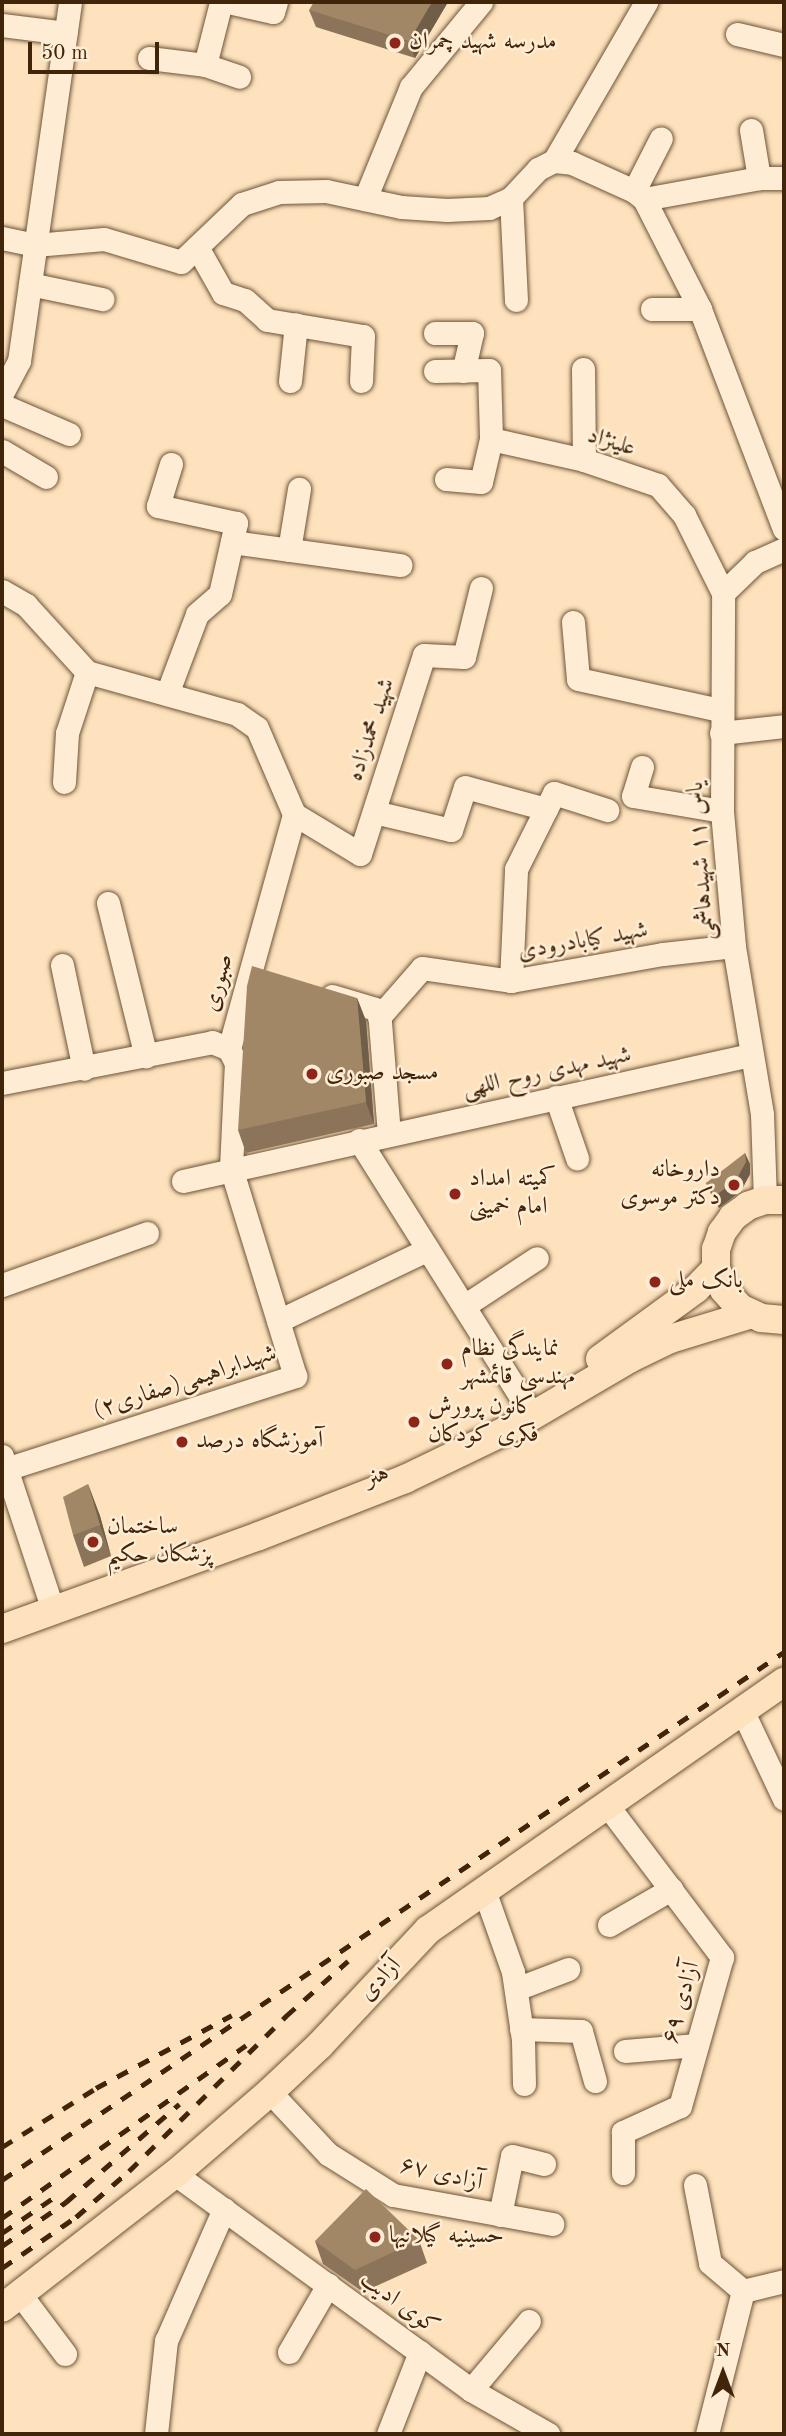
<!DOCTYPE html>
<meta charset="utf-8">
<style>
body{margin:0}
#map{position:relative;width:786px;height:2436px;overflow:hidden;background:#fde2bd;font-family:"Old Standard TT",Amiri,serif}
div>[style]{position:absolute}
.roads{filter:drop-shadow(0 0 2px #6f5437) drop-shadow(0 0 2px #6f5437)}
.minor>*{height:23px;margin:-11.5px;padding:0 11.5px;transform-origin:11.5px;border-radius:11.5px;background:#feecd4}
.major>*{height:28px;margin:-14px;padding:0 14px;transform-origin:14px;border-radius:14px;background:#fde2bd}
.rail>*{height:5px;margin-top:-2.5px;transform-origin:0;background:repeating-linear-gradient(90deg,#40250a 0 12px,transparent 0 24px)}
.wall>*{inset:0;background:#8b7459}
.shaded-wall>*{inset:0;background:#715e48}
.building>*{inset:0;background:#a28767}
.dots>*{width:19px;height:19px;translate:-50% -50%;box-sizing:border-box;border:4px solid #feecd4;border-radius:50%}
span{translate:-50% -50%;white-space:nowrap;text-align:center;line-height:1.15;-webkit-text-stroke:5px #feecd4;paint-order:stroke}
.poi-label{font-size:24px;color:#40250a}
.left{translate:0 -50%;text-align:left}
.right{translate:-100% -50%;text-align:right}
.street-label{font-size:24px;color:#40250a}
.frame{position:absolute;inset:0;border:4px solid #40250a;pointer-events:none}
.north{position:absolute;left:688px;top:2338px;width:70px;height:70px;-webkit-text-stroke:5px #feecd4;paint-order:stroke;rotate:0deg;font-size:19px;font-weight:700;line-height:28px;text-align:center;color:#40250a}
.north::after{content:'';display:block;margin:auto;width:24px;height:32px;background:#40250a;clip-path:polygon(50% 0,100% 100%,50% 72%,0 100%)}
.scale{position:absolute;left:28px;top:42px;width:131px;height:32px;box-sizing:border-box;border:4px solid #40250a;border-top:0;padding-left:9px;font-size:21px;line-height:24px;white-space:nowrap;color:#40250a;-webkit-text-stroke:5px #feecd4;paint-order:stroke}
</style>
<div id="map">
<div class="roads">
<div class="minor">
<i style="left:228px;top:2px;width:46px;rotate:12.5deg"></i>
<i style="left:273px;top:12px;width:10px;rotate:-73deg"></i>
<i style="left:2px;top:25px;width:64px;rotate:7.2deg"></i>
<i style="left:737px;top:34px;width:48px;rotate:13.2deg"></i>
<i style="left:149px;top:58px;width:56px;rotate:7.1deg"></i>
<i style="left:205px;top:65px;width:65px;rotate:-75.7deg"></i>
<i style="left:205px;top:65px;width:36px;rotate:19deg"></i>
<i style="left:751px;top:130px;width:49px;rotate:80.5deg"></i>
<i style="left:554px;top:161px;width:184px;rotate:-59.9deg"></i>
<i style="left:634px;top:191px;width:59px;rotate:-63deg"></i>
<i style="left:511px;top:198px;width:102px;rotate:87.2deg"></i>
<i style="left:365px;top:199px;width:121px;rotate:-67.7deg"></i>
<i style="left:411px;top:87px;width:110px;rotate:-50.5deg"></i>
<i style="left:644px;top:199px;width:117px;rotate:-10.3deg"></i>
<i style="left:759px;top:178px;width:25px"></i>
<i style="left:2px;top:238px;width:34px;rotate:12deg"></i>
<i style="left:35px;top:245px;width:69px;rotate:-5deg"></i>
<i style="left:104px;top:239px;width:80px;rotate:16.6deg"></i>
<i style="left:181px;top:262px;width:84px;rotate:-43.6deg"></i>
<i style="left:242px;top:204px;width:39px;rotate:-18deg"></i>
<i style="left:279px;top:192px;width:47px;rotate:-1.2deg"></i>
<i style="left:326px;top:191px;width:77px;rotate:12deg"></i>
<i style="left:401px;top:207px;width:46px;rotate:3.7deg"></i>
<i style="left:447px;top:210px;width:42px;rotate:-2.7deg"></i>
<i style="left:489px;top:208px;width:24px;rotate:-24deg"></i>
<i style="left:511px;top:198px;width:40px;rotate:-47deg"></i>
<i style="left:538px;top:169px;width:18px;rotate:-27deg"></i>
<i style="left:554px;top:161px;width:18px;rotate:6deg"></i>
<i style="left:572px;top:163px;width:68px;rotate:24.3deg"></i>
<i style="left:634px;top:191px;width:13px;rotate:39deg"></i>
<i style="left:644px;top:199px;width:123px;rotate:63deg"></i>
<i style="left:700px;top:309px;width:235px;rotate:69.1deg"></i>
<i style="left:197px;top:247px;width:53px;rotate:60.5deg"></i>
<i style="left:223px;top:293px;width:23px;rotate:18deg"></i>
<i style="left:245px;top:300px;width:30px;rotate:42deg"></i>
<i style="left:267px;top:320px;width:97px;rotate:9.5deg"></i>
<i style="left:363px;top:336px;width:45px;rotate:92.5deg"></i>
<i style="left:30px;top:284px;width:74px;rotate:11.8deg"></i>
<i style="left:652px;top:309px;width:48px"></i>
<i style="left:435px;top:333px;width:37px"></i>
<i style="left:472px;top:333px;width:39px;rotate:103deg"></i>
<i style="left:583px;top:369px;width:91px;rotate:89.4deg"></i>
<i style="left:435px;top:371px;width:54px;rotate:-1.1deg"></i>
<i style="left:489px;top:370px;width:69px;rotate:88.3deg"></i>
<i style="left:491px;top:439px;width:95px;rotate:12.7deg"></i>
<i style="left:584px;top:460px;width:78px;rotate:18.7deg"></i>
<i style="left:658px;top:485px;width:40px;rotate:49deg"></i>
<i style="left:684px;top:515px;width:87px;rotate:63.4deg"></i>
<i style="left:290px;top:381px;width:57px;rotate:-84deg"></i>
<i style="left:2px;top:393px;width:36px;rotate:-62deg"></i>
<i style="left:19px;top:361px;width:363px;rotate:-81.9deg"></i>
<i style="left:2px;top:405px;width:73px;rotate:23.4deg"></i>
<i style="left:2px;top:451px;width:51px;rotate:30.6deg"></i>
<i style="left:446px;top:479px;width:35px;rotate:5deg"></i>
<i style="left:481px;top:482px;width:44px;rotate:-76.9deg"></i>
<i style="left:232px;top:542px;width:170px;rotate:7.8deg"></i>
<i style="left:289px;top:550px;width:62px;rotate:-80.7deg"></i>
<i style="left:2px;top:591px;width:28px;rotate:30deg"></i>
<i style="left:26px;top:605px;width:91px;rotate:47.7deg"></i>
<i style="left:87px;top:672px;width:156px;rotate:15.6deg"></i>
<i style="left:237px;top:714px;width:24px;rotate:35deg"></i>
<i style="left:257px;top:728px;width:94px;rotate:66.7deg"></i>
<i style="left:573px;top:622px;width:57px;rotate:85deg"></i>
<i style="left:578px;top:679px;width:145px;rotate:12.3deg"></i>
<i style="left:167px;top:694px;width:85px;rotate:-69.4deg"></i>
<i style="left:197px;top:614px;width:30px;rotate:-41deg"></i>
<i style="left:220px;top:594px;width:73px;rotate:-77.3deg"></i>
<i style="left:236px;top:523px;width:80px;rotate:-167.7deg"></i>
<i style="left:158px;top:506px;width:44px;rotate:-72.8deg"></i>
<i style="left:721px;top:733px;width:63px;rotate:-6.3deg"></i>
<i style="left:642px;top:767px;width:30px;rotate:107deg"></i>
<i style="left:633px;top:796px;width:90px;rotate:9.6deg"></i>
<i style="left:64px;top:782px;width:49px;rotate:-86.5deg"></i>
<i style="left:67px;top:733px;width:64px;rotate:-71.8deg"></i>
<i style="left:374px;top:812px;width:79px;rotate:13.2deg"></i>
<i style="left:451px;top:830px;width:45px;rotate:-72deg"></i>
<i style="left:465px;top:787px;width:84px;rotate:15.2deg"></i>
<i style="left:294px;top:814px;width:77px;rotate:31.2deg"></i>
<i style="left:360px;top:854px;width:209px;rotate:-72.2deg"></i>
<i style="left:424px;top:655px;width:40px;rotate:2.9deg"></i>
<i style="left:464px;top:657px;width:71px;rotate:-76.2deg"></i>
<i style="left:108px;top:903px;width:158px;rotate:76.1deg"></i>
<i style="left:62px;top:965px;width:106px;rotate:78.1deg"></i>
<i style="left:511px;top:981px;width:112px;rotate:-87.4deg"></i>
<i style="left:516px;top:869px;width:85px;rotate:-63.4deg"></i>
<i style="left:554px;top:793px;width:56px;rotate:17.8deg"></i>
<i style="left:332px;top:996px;width:49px;rotate:16.6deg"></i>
<i style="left:379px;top:1010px;width:124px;rotate:85.4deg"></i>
<i style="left:379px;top:1017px;width:65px;rotate:-48.7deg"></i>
<i style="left:422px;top:968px;width:90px;rotate:8.3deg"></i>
<i style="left:511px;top:981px;width:154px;rotate:-10.1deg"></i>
<i style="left:663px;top:954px;width:71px;rotate:-6.4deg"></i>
<i style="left:2px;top:1083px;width:214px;rotate:-11deg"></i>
<i style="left:212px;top:1042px;width:18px;rotate:22deg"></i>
<i style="left:556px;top:1097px;width:65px;rotate:71deg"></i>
<i style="left:359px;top:1140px;width:313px;rotate:57.8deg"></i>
<i style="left:183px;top:1181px;width:581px;rotate:-12.53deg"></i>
<i style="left:765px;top:1200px;width:86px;rotate:-92deg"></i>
<i style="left:762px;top:1114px;width:170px;rotate:-99.5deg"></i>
<i style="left:734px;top:946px;width:136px;rotate:-95.1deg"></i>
<i style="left:722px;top:811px;width:218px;rotate:-89.7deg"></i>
<i style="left:723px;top:593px;width:45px;rotate:-44.1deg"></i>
<i style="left:755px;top:562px;width:32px;rotate:-24deg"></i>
<i style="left:2px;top:1285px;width:154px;rotate:-19.7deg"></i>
<i style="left:464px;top:1306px;width:87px;rotate:-33.3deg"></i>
<i style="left:278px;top:1321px;width:166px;rotate:-25.6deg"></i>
<i style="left:2px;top:1456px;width:153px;rotate:71.7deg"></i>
<i style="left:6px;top:1469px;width:304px;rotate:-17.8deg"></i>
<i style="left:295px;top:1376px;width:218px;rotate:-107.1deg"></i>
<i style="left:231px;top:1168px;width:105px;rotate:-87.3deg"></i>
<i style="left:236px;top:1063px;width:16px;rotate:-117deg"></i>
<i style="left:229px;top:1049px;width:244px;rotate:-74.5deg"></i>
<i style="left:742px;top:1710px;width:98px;rotate:64.7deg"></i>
<i style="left:607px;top:1805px;width:191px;rotate:52.9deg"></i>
<i style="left:722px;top:1957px;width:155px;rotate:105.7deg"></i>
<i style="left:680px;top:2106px;width:63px;rotate:155.5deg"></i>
<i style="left:623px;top:2132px;width:41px;rotate:90deg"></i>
<i style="left:484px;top:1890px;width:87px;rotate:70.5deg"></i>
<i style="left:513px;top:1972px;width:69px;rotate:81.6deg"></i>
<i style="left:523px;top:2040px;width:44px;rotate:88.7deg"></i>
<i style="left:609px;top:1925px;width:72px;rotate:-30.1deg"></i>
<i style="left:516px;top:1989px;width:56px;rotate:-21deg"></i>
<i style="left:521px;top:2029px;width:60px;rotate:1.9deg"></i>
<i style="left:581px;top:2031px;width:52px;rotate:74.4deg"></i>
<i style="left:625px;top:2051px;width:72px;rotate:-4.8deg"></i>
<i style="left:270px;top:2092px;width:85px;rotate:46.9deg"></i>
<i style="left:328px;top:2154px;width:77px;rotate:32.2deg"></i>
<i style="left:393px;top:2195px;width:162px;rotate:10.3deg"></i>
<i style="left:175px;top:2174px;width:366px;rotate:36.1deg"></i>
<i style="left:471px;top:2390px;width:89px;rotate:29.7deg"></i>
<i style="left:695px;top:2185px;width:79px;rotate:79.1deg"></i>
<i style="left:710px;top:2263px;width:43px;rotate:40.3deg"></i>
<i style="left:500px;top:2215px;width:60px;rotate:-78.5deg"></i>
<i style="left:512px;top:2156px;width:33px;rotate:14deg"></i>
<i style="left:20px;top:2294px;width:75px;rotate:53.1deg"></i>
<i style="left:289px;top:2352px;width:78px;rotate:-59.8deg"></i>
<i style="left:471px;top:2390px;width:90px;rotate:-50deg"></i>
<i style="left:156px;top:2434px;width:94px;rotate:-83.9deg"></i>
<i style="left:166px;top:2341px;width:144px;rotate:-66.3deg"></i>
<i style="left:388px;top:2434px;width:88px;rotate:-68.7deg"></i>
<i style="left:707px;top:2434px;width:147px;rotate:-75.9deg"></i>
<i style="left:743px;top:2291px;width:42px;rotate:-13.7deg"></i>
</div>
<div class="major">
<i style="left:784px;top:1200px;width:19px;rotate:180deg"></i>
<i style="left:765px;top:1200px;width:18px;rotate:161deg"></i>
<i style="left:748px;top:1206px;width:19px;rotate:144deg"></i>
<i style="left:733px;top:1217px;width:19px;rotate:126deg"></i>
<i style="left:722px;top:1232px;width:18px;rotate:109deg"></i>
<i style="left:716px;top:1249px;width:19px;rotate:90deg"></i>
<i style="left:716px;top:1268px;width:23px;rotate:70deg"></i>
<i style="left:724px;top:1290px;width:24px;rotate:48deg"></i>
<i style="left:740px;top:1308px;width:23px;rotate:25deg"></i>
<i style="left:761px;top:1318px;width:23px;rotate:5deg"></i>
<i style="left:600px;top:1359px;width:119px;rotate:-36.1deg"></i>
<i style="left:696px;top:1289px;width:29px;rotate:-46deg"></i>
<i style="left:2px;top:1629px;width:273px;rotate:-19.9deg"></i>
<i style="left:259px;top:1536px;width:157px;rotate:-21.3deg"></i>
<i style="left:405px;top:1479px;width:122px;rotate:-25.7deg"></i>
<i style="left:515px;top:1426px;width:132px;rotate:-30.4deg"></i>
<i style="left:629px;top:1359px;width:46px;rotate:-26deg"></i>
<i style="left:670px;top:1339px;width:86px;rotate:-17deg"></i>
<i style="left:2px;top:2308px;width:219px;rotate:-37.8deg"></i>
<i style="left:175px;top:2174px;width:125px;rotate:-40.8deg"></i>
<i style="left:270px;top:2092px;width:69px;rotate:-43.2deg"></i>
<i style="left:320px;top:2045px;width:158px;rotate:-46.8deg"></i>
<i style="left:428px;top:1930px;width:434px;rotate:-34.9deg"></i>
</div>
</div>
<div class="rail">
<i style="left:2px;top:2147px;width:111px;rotate:-32.1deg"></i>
<i style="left:96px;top:2088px;width:154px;rotate:-28.2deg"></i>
<i style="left:2px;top:2180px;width:944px;rotate:-34.03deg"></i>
<i style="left:2px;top:2218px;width:299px;rotate:-35.3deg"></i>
<i style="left:2px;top:2233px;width:65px;rotate:-34.4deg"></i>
<i style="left:2px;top:2246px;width:78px;rotate:-34.5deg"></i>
<i style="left:66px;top:2202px;width:150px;rotate:-40.9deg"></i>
<i style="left:2px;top:2268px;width:90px;rotate:-34.6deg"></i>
<i style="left:76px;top:2217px;width:70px;rotate:-41deg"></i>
<i style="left:129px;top:2171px;width:221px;rotate:-44.6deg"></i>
<i style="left:286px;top:2016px;width:83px;rotate:-41.6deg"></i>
</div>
<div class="wall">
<i style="clip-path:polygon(448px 2px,415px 58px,316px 27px,309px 10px)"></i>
<i style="clip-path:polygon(357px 998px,366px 1021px,374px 1124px,246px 1153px,238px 1130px)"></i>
<i style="clip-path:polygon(750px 1164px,750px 1174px,741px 1191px,719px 1208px,711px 1194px,706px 1183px)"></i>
<i style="clip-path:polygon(88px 1484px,100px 1516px,111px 1556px,84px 1567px,73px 1535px)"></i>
<i style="clip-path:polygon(419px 2240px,427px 2263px,363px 2292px,323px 2264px,315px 2241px)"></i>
</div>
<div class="shaded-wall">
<i style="clip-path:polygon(432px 2px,448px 2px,415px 58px,409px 41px)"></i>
<i style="clip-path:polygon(357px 998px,366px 1021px,374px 1124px,366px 1102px)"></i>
<i style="clip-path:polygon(745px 1153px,750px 1164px,750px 1174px,741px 1191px,719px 1208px,715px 1196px)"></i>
<i style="clip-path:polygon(88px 1484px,100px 1516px,111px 1556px,100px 1525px)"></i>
</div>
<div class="building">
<i style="clip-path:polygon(314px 2px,432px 2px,409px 41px,309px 10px)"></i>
<i style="clip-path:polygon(252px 966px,357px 998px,366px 1102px,238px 1130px,247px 986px)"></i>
<i style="clip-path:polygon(745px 1153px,746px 1162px,736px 1180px,715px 1196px,706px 1183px)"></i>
<i style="clip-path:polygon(88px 1484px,100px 1525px,73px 1535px,63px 1497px)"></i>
<i style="clip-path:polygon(366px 2189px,419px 2240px,355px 2270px,315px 2241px)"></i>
</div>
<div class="dots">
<i style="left:395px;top:43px;background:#8f2418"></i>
<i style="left:312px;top:1074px;background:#8f2418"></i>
<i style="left:734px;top:1185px;background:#8f2418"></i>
<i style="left:455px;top:1194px;background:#8f2418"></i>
<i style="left:655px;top:1282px;background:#8f2418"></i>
<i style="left:447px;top:1364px;background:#8f2418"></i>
<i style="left:414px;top:1422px;background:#8f2418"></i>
<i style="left:182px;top:1442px;background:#8f2418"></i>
<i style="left:93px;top:1542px;background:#8f2418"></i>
<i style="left:375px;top:2237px;background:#8f2418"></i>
</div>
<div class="poi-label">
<span class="left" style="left:409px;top:43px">مدرسه شهید چمران</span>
<span class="left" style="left:326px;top:1074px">مسجد صبوری</span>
<span class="right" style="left:720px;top:1185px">داروخانه<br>دکتر موسوی</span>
<span class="left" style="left:469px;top:1194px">کمیته امداد<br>امام خمینی</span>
<span class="left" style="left:669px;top:1282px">بانک ملی</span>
<span class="left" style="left:461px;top:1364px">نمایندگی نظام<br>مهندسی قائمشهر</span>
<span class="left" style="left:428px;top:1422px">کانون پرورش<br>فکری کودکان</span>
<span class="left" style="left:196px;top:1442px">آموزشگاه درصد</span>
<span class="left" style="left:107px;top:1542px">ساختمان<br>پزشکان حکیم</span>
<span class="left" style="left:389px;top:2237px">حسینیه گیلانیها</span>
</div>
<div class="street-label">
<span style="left:611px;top:443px;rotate:17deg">علینژاد</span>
<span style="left:372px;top:730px;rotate:-72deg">شهید محمدزاده</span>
<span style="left:702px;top:861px;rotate:-94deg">یاس ۱۱ شهیدهاشمی</span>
<span style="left:583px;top:942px;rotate:-10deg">شهید کیابادرودی</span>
<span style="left:219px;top:983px;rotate:-75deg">صبوری</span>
<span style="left:547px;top:1073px;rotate:-12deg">شهید مهدی روح اللهی</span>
<span style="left:185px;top:1383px;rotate:-18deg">شهیدابراهیمی(صفاری۲)</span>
<span style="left:377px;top:1477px;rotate:-21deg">هنر</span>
<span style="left:381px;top:1980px;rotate:-47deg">آزادی</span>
<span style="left:682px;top:2003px;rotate:-74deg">آزادی ۶۹</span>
<span style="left:441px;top:2175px;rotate:13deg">آزادی ۶۷</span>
<span style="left:399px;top:2304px;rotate:36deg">کوی ادیب</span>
</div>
<div class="frame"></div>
<div class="north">N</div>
<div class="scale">50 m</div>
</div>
